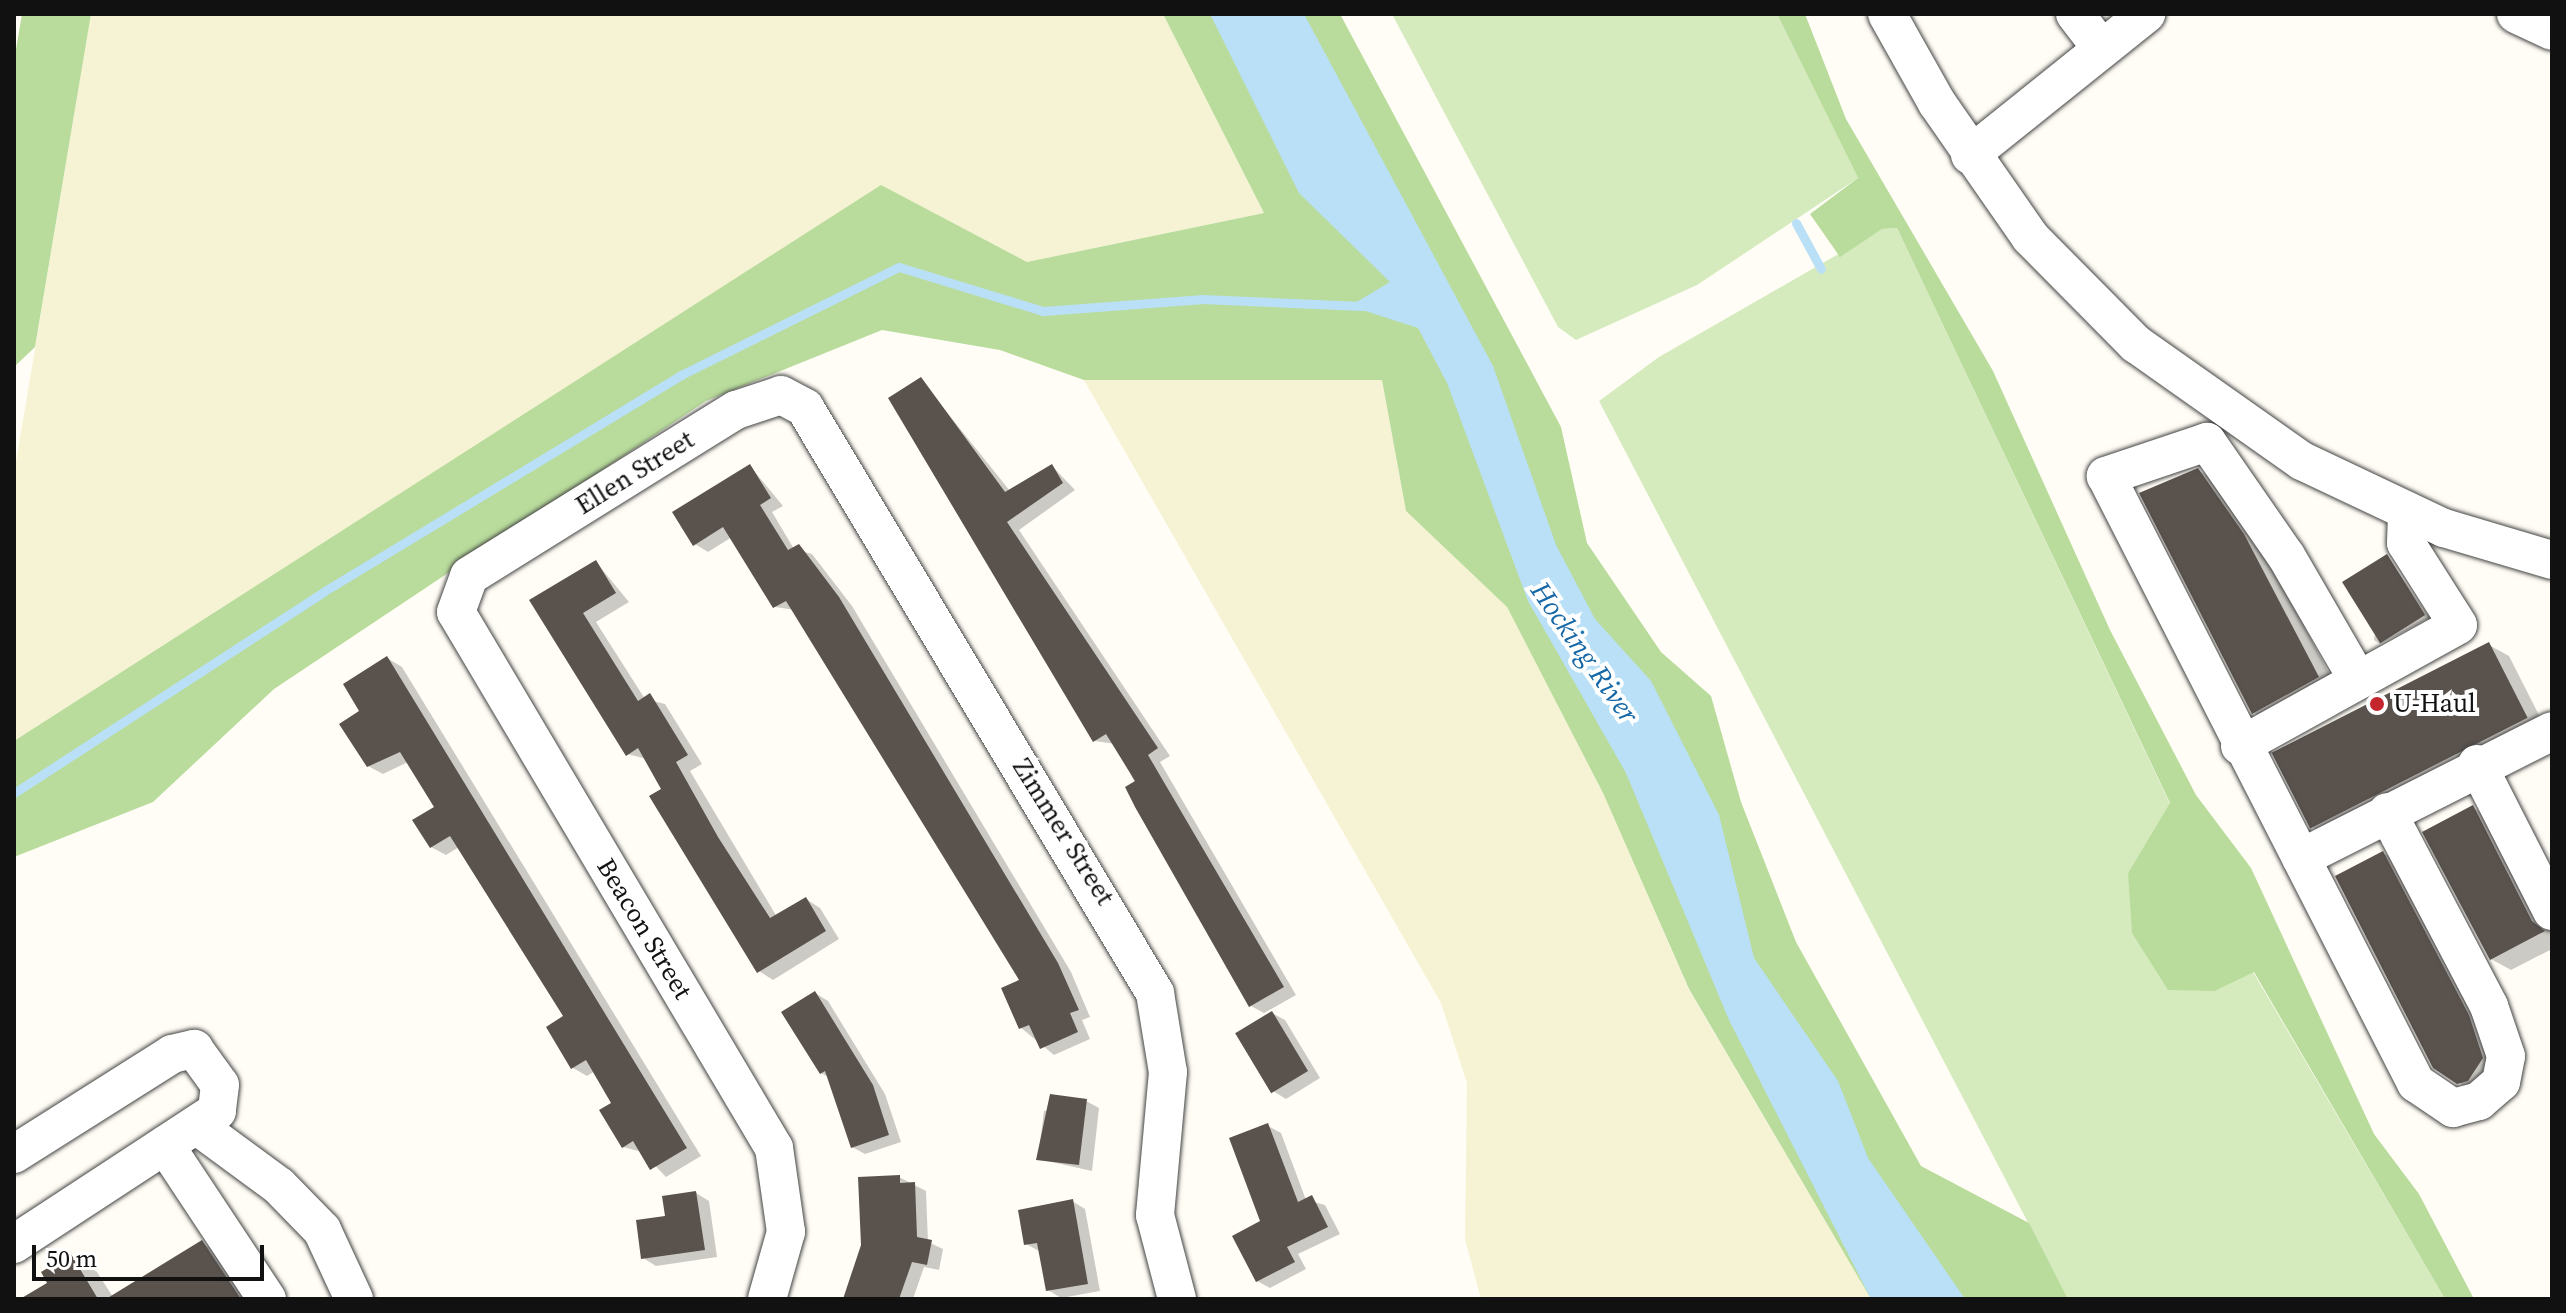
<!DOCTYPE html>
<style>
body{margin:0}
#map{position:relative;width:2566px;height:1313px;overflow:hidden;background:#fffdf5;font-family:"Source Serif 4",serif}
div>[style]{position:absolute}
.farmland>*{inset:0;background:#f6f3d4}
.green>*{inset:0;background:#d5ebbd}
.forest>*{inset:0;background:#b9dc9c}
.water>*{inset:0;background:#b9e0f7}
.shadow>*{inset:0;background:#0003}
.stream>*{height:9px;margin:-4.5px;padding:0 4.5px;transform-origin:4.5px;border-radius:4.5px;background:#b9e0f7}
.building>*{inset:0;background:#5a524d;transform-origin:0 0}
.roads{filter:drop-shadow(0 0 2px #444) drop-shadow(0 0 2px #444)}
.minor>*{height:38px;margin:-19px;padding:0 19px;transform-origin:19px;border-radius:19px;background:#fff}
.dots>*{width:22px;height:22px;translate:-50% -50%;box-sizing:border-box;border:4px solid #fff;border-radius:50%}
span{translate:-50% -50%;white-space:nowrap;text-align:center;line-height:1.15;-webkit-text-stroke:8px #fff;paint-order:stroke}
.street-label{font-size:26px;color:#111}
.poi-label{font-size:26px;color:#111}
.left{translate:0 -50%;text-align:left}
.water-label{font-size:28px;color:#1768a6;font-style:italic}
.frame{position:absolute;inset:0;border:16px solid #111;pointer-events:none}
.scale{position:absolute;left:32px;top:1245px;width:232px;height:36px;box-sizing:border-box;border:4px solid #111;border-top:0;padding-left:10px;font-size:24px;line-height:28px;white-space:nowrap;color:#111;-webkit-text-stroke:6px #fff;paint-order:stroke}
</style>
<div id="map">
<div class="farmland">
<i style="clip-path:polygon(91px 14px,1163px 14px,1264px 213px,1027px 262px,881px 186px,14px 741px,14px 474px)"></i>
<i style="clip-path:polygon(1084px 380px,1382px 380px,1406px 511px,1507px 607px,1603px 793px,1689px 990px,1871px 1299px,1481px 1299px,1465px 1239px,1467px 1083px,1441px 1003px)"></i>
</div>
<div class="green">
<i style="clip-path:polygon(1392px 14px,1777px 14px,1858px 178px,1697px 285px,1576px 340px,1558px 327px)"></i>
<i style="clip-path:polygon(1897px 228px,2170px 804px,2128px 873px,2215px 991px,2253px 972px,2445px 1299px,2068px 1299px,1599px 401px,1659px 357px,1882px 229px)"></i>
</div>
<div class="forest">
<i style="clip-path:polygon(22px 14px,91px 14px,35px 347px,14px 367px,14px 61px)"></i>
<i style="clip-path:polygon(1163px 14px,1340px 14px,1561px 427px,1587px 543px,1661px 652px,1711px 696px,1741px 802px,1796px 942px,1921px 1166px,2029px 1223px,2068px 1299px,1871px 1299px,1689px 989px,1603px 793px,1507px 607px,1406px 511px,1382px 380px,1084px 380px,1000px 350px,882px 330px,706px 401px,274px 689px,153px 802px,14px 857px,14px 741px,881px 185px,1027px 262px,1264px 213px)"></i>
<i style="clip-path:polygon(1777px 14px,1805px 14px,1846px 119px,1993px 371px,2110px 630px,2196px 795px,2251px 868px,2374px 1134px,2419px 1194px,2474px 1299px,2445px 1299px,2254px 972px,2215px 991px,2168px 990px,2132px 933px,2128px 873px,2170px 803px,1897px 228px,1882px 229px,1840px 257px,1810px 214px,1858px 178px)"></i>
</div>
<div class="water">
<i style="clip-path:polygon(1210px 14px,1304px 14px,1493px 366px,1556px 545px,1595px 619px,1651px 681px,1719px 815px,1754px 958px,1838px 1081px,1868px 1158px,1965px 1299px,1871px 1299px,1729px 1020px,1626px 773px,1528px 601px,1447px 383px,1418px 328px,1350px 306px,1390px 282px,1299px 193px)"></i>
</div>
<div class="shadow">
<i style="clip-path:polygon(921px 380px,1010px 491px,1052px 466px,1075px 490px,1019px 530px,1170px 756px,1160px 762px,1296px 995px,1264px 1013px,1251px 1006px,1115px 744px,1095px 741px)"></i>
<i style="clip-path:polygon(750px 466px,783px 506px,772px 512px,794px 549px,812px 554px,852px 606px,1071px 972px,1090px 1017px,1082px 1020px,1090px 1039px,1054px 1055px,1020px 1027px,1022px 981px,795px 610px,775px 607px,732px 537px,708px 552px,695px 544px)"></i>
<i style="clip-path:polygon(2198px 470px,2218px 482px,2263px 547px,2337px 689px,2273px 724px,2254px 713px)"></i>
<i style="clip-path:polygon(2387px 556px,2430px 618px,2380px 644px,2374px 640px)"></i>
<i style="clip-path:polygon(596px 562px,629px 602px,596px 622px,645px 699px,665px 704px,702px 764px,690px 771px,777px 917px,806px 899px,820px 908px,839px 939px,773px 980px,759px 971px,647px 759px,627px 754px,532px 601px)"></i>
<i style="clip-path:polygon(2489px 645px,2509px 656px,2546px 729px,2332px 838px,2312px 827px)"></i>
<i style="clip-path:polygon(387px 658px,402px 667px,701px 1156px,666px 1177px,642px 1152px,623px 1147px,614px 1104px,595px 1071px,587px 1076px,573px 1068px,566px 1017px,459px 847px,446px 855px,431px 847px,437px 807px,408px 762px,383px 774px,368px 766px,362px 711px)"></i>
<i style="clip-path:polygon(2473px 808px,2493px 819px,2552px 935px,2552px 949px,2511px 970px,2491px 959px)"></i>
<i style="clip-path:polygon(2383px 853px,2402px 865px,2502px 1070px,2478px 1094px,2458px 1082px)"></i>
<i style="clip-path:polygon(815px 993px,828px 1001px,885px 1094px,901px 1142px,865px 1154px,852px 1147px,830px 1078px,821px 1073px)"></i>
<i style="clip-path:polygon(1272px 1013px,1285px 1020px,1320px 1078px,1286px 1099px,1273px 1091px)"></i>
<i style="clip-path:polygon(1086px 1101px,1099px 1108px,1092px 1171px,1038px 1159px,1044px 1111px)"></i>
<i style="clip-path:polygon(1268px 1126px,1281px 1133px,1306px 1200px,1325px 1205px,1340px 1234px,1298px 1254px,1306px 1269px,1270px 1288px,1257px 1281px)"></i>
<i style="clip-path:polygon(899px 1177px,926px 1191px,928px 1242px,943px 1249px,939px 1270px,924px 1267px,913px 1299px,845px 1299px)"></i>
<i style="clip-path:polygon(696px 1193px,709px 1201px,717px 1257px,656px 1266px,643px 1258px,667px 1217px)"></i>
<i style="clip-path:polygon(1072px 1201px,1085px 1209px,1100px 1291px,1061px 1298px,1048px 1290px,1039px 1251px,1026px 1244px)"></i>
<i style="clip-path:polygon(202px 1243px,228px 1258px,254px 1299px,33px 1299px,71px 1257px,97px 1272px,113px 1297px)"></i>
</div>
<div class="stream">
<i style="left:1796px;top:223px;width:52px;rotate:61.5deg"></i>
<i style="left:14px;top:793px;width:369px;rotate:-33deg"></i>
<i style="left:323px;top:592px;width:419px;rotate:-31.2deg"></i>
<i style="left:681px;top:375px;width:243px;rotate:-26.4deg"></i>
<i style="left:899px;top:267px;width:151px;rotate:17deg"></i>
<i style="left:1043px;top:311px;width:158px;rotate:-4.3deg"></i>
<i style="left:1201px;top:299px;width:161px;rotate:2.5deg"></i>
</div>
<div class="building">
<i style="clip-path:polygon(921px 377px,1005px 492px,1052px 464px,1063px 483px,1007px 522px,1158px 748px,1148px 755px,1284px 987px,1249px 1007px,1135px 807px,1125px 787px,1135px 781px,1106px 734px,1093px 742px,888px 398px)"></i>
<i style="clip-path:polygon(750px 464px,771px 498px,760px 505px,788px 550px,799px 544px,839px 597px,1058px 963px,1079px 1010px,1070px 1013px,1078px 1032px,1040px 1049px,1029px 1025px,1019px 1029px,1001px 988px,1019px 980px,786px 601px,773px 608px,723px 527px,693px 546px,672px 512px)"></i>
<i style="clip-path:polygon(2198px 468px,2244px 534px,2319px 677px,2252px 714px,2139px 493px)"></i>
<i style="left:2387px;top:554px;width:72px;height:53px;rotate:58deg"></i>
<i style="clip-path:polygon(596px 560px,616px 593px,583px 613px,638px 701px,650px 693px,688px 755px,676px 762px,718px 837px,770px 918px,806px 897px,826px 931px,757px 973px,649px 796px,661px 789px,638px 748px,626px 756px,529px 600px)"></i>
<i style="left:2489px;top:642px;width:85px;height:244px;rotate:63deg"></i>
<i style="clip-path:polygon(387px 656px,687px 1148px,650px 1170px,633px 1141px,622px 1148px,599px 1110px,611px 1103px,586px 1060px,571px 1069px,546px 1027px,563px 1016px,450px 836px,430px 848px,412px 820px,434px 807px,400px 752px,367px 767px,339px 724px,359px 711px,343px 684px)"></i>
<i style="clip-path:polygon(2473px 805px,2532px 921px,2545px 931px,2490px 960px,2422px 832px)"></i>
<i style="clip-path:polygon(2383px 851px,2469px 1015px,2483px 1058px,2468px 1081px,2457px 1084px,2433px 1068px,2335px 876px)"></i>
<i style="clip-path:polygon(815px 991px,873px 1085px,889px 1135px,851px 1148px,825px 1071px,820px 1074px,781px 1012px)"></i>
<i style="left:1272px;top:1011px;width:70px;height:43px;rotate:59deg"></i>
<i style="clip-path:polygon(1050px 1094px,1087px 1099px,1079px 1165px,1036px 1160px)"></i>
<i style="clip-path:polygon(1268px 1123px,1298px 1202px,1312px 1195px,1328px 1227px,1287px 1247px,1295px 1262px,1256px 1282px,1232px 1236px,1260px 1221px,1229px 1138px)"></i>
<i style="clip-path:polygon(900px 1175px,900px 1183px,915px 1182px,917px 1237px,932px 1240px,927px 1265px,912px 1262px,899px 1299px,843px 1299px,861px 1245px,858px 1177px)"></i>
<i style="clip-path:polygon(696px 1191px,705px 1250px,641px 1259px,636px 1220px,665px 1216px,662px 1196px)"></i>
<i style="clip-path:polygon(1073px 1199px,1088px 1284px,1046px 1291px,1037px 1243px,1024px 1245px,1018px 1210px)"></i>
<i style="clip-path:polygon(202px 1240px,241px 1299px,106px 1299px)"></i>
<i style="clip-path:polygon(71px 1254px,98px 1299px,20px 1299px,47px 1283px,41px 1272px)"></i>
</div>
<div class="roads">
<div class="minor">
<i style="left:1887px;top:14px;width:102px;rotate:60.7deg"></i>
<i style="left:1937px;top:103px;width:163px;rotate:55.2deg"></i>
<i style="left:2030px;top:237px;width:151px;rotate:45.3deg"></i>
<i style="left:2136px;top:344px;width:203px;rotate:35.2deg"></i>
<i style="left:2302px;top:461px;width:157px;rotate:25.3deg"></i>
<i style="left:2444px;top:528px;width:113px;rotate:16.5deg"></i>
<i style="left:2075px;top:14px;width:44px;rotate:52.4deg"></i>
<i style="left:2516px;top:14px;width:40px;rotate:25deg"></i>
<i style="left:1970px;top:155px;width:226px;rotate:-38.7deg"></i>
<i style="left:2358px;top:680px;width:143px;rotate:-120.1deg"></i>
<i style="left:2286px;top:556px;width:139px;rotate:-124.7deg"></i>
<i style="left:2207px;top:442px;width:107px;rotate:161.4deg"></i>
<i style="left:2106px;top:476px;width:682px;rotate:62.95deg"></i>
<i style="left:2416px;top:1083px;width:45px;rotate:34deg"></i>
<i style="left:2453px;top:1108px;width:27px;rotate:-15deg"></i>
<i style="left:2479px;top:1101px;width:29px;rotate:-41deg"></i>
<i style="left:2501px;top:1082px;width:26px;rotate:-79deg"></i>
<i style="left:2506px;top:1056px;width:53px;rotate:-108.8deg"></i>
<i style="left:2489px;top:1006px;width:219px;rotate:-117.7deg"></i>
<i style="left:2240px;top:746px;width:249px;rotate:-29deg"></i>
<i style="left:2458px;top:625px;width:97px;rotate:-122.4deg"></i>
<i style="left:2406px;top:543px;width:32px;rotate:-88deg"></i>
<i style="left:2477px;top:764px;width:165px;rotate:63deg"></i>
<i style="left:2301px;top:858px;width:281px;rotate:-26.8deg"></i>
<i style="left:196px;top:1125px;width:103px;rotate:36.3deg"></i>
<i style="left:279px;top:1186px;width:62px;rotate:45.7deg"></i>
<i style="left:322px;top:1230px;width:76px;rotate:65.1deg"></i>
<i style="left:165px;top:1145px;width:185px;rotate:56.5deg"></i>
<i style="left:14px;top:1154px;width:187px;rotate:-32.3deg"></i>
<i style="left:172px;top:1054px;width:23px;rotate:-13deg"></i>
<i style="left:194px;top:1049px;width:44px;rotate:54.2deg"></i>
<i style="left:220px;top:1085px;width:26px;rotate:97deg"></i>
<i style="left:217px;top:1111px;width:243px;rotate:146.8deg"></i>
<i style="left:767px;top:1299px;width:70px;rotate:-74.2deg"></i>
<i style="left:786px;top:1232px;width:85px;rotate:-98.1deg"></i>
<i style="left:774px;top:1148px;width:623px;rotate:-120.68deg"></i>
<i style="left:456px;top:612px;width:38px;rotate:-70deg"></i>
<i style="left:469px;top:576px;width:314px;rotate:-31.9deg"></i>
<i style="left:736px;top:410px;width:47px;rotate:-18.4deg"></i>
<i style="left:781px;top:395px;width:27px;rotate:28deg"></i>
<i style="left:805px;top:408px;width:682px;rotate:59.11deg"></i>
<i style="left:1155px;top:993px;width:80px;rotate:80.7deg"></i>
<i style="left:1168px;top:1072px;width:144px;rotate:95.2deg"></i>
<i style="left:1155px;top:1215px;width:87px;rotate:75.3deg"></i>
</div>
</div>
<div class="dots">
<i style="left:2377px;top:704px;background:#c4262e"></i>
</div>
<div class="street-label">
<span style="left:635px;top:473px;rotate:-32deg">Ellen Street</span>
<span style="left:1063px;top:832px;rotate:58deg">Zimmer Street</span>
<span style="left:644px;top:929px;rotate:59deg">Beacon Street</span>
</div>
<div class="poi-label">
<span class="left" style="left:2393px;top:704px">U-Haul</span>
</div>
<div class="water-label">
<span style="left:1585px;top:652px;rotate:55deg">Hocking River</span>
</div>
<div class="frame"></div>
<div class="scale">50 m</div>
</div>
